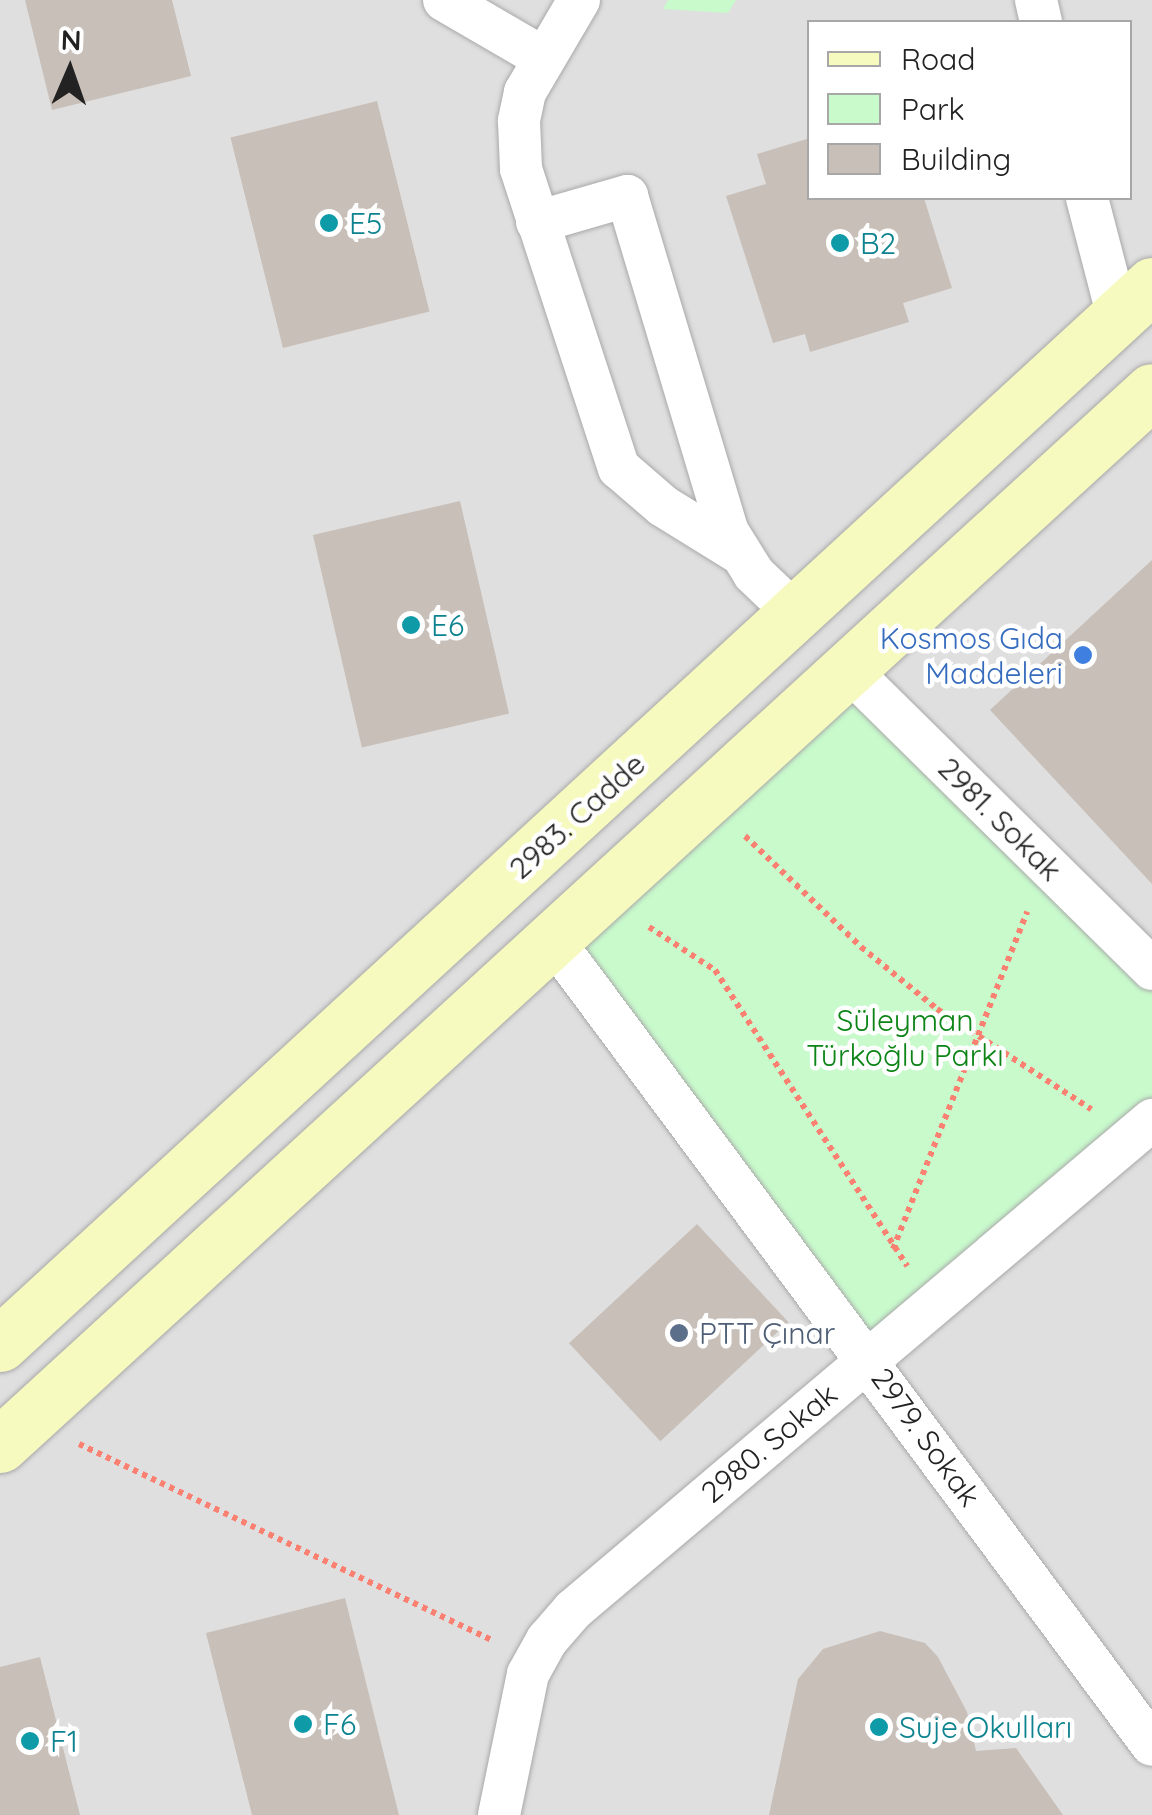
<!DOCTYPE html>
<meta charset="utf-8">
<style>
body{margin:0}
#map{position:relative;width:1152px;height:1815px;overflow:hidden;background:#f2efe9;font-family:Quicksand,sans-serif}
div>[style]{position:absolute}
.residential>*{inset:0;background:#e0dfdf}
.park>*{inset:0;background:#c8facc}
.building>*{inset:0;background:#c7bfb8;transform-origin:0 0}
.path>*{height:6px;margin-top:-3px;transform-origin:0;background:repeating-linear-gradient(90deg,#fa8072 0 5px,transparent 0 10px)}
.roads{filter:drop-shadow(0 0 2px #a9a9a9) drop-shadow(0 0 2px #a9a9a9)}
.street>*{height:42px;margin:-21px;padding:0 21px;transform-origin:21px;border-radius:21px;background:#fff}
.secondary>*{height:55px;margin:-27.5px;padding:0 27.5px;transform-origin:27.5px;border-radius:27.5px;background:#f7fabf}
.dots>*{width:28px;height:28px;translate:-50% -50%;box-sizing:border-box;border:5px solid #fff;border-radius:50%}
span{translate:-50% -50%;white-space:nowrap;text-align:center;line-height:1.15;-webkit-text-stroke:9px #fff;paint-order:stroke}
.culture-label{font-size:30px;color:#0d838f}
.left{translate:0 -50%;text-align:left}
.shop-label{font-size:30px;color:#366cbe}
.right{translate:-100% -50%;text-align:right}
.street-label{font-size:30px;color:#222}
.park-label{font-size:30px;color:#0c8416}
.service-label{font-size:30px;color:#4e5e75}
.legend{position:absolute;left:807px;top:20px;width:325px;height:180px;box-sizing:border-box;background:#fff;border:2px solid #a7a7a7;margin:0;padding:12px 18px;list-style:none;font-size:30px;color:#222}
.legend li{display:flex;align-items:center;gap:20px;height:50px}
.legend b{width:50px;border:2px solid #a7a7a7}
.north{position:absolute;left:20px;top:20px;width:100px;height:100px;-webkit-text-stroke:8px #fff;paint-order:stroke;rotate:2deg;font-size:28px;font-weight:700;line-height:40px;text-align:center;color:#222}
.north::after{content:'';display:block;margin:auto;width:35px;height:45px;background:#222;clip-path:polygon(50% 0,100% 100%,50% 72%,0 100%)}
</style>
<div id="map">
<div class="residential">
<i style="clip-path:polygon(evenodd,0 0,1152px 0,1152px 1815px,0 1815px,0 0,810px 22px,1130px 22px,1130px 198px,810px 198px,810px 22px)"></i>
</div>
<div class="park">
<i style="clip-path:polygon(668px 0,736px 0,728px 13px,663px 9px)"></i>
<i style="clip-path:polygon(849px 670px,1152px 969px,1152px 1120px,868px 1359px,553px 940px)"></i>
</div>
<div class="building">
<i style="clip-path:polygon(25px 0,172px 0,191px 76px,52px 110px)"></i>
<i style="left:377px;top:101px;width:217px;height:151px;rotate:76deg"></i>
<i style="clip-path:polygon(810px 138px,810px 198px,924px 198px,952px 288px,903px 303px,909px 322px,810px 352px,805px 334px,773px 343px,726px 196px,766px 184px,757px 154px)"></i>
<i style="left:460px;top:501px;width:218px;height:151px;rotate:77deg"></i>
<i style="clip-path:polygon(1152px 560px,1152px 884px,990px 710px)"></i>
<i style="left:697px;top:1224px;width:134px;height:175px;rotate:47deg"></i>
<i style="clip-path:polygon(345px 1598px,399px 1815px,252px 1815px,206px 1633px)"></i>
<i style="clip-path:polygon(880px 1631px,925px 1643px,938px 1657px,967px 1712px,976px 1751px,1016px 1748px,1063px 1815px,769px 1815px,798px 1679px,823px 1649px)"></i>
<i style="clip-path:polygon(40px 1657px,80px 1815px,0 1815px,0 1667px)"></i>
</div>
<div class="path">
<i style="left:745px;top:836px;width:161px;rotate:43.7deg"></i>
<i style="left:861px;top:947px;width:98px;rotate:39.2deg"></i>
<i style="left:937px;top:1009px;width:184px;rotate:33deg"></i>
<i style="left:649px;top:927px;width:79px;rotate:33.1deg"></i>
<i style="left:715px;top:970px;width:353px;rotate:57deg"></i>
<i style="left:893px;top:1249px;width:363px;rotate:-68.3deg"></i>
<i style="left:79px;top:1444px;width:458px;rotate:25.4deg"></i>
</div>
<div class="roads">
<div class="street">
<i style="left:444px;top:0;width:113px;rotate:30.2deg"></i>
<i style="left:579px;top:0;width:107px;rotate:120.4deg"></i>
<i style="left:525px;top:92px;width:30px;rotate:102deg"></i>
<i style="left:519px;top:121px;width:48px;rotate:87.6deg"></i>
<i style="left:521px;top:169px;width:315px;rotate:71.9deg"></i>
<i style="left:619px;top:468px;width:58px;rotate:40.8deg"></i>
<i style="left:663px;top:506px;width:86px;rotate:31.7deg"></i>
<i style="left:1036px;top:0;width:23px;rotate:77deg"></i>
<i style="left:1087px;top:198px;width:123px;rotate:75.4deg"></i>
<i style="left:537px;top:222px;width:94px;rotate:-16.1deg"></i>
<i style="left:627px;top:196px;width:351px;rotate:73.3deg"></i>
<i style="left:728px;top:532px;width:49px;rotate:58.2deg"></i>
<i style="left:754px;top:574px;width:59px;rotate:43.6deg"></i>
<i style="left:849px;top:670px;width:426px;rotate:44.6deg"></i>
<i style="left:553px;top:940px;width:1003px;rotate:53.35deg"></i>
<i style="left:499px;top:1815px;width:144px;rotate:-78.4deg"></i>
<i style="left:528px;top:1674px;width:39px;rotate:-61deg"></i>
<i style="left:547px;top:1640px;width:40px;rotate:-49deg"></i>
<i style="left:573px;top:1610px;width:759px;rotate:-40.24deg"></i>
</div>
<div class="secondary">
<i style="left:0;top:1344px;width:1565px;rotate:-42.59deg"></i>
<i style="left:0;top:1445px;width:1561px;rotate:-42.46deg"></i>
</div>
</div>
<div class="dots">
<i style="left:329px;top:223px;background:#0f9aa8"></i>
<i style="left:840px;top:243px;background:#0f9aa8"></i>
<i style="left:411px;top:625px;background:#0f9aa8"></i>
<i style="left:1083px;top:655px;background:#3f7fe0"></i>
<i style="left:679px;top:1333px;background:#5c6f8a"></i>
<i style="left:303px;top:1724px;background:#0f9aa8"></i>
<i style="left:879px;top:1727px;background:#0f9aa8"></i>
<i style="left:30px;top:1741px;background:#0f9aa8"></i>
</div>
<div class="culture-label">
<span class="left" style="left:349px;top:223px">E5</span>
<span class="left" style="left:860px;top:243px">B2</span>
<span class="left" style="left:431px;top:625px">E6</span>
<span class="left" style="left:323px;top:1724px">F6</span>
<span class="left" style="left:899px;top:1727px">Suje Okulları</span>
<span class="left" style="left:50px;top:1741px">F1</span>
</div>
<div class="shop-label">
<span class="right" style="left:1063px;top:655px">Kosmos Gıda<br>Maddeleri</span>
</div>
<div class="street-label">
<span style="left:577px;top:816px;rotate:-42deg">2983. Cadde</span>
<span style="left:1000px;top:819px;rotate:45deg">2981. Sokak</span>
<span style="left:926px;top:1437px;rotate:54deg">2979. Sokak</span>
<span style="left:769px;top:1443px;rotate:-40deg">2980. Sokak</span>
</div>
<div class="park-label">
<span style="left:905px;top:1037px">Süleyman<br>Türkoğlu Parkı</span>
</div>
<div class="service-label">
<span class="left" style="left:699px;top:1333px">PTT Çınar</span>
</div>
<ul class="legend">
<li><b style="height:12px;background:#f7fabf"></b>Road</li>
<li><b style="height:28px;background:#c8facc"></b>Park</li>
<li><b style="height:28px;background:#c7bfb8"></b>Building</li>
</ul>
<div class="north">N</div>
</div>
